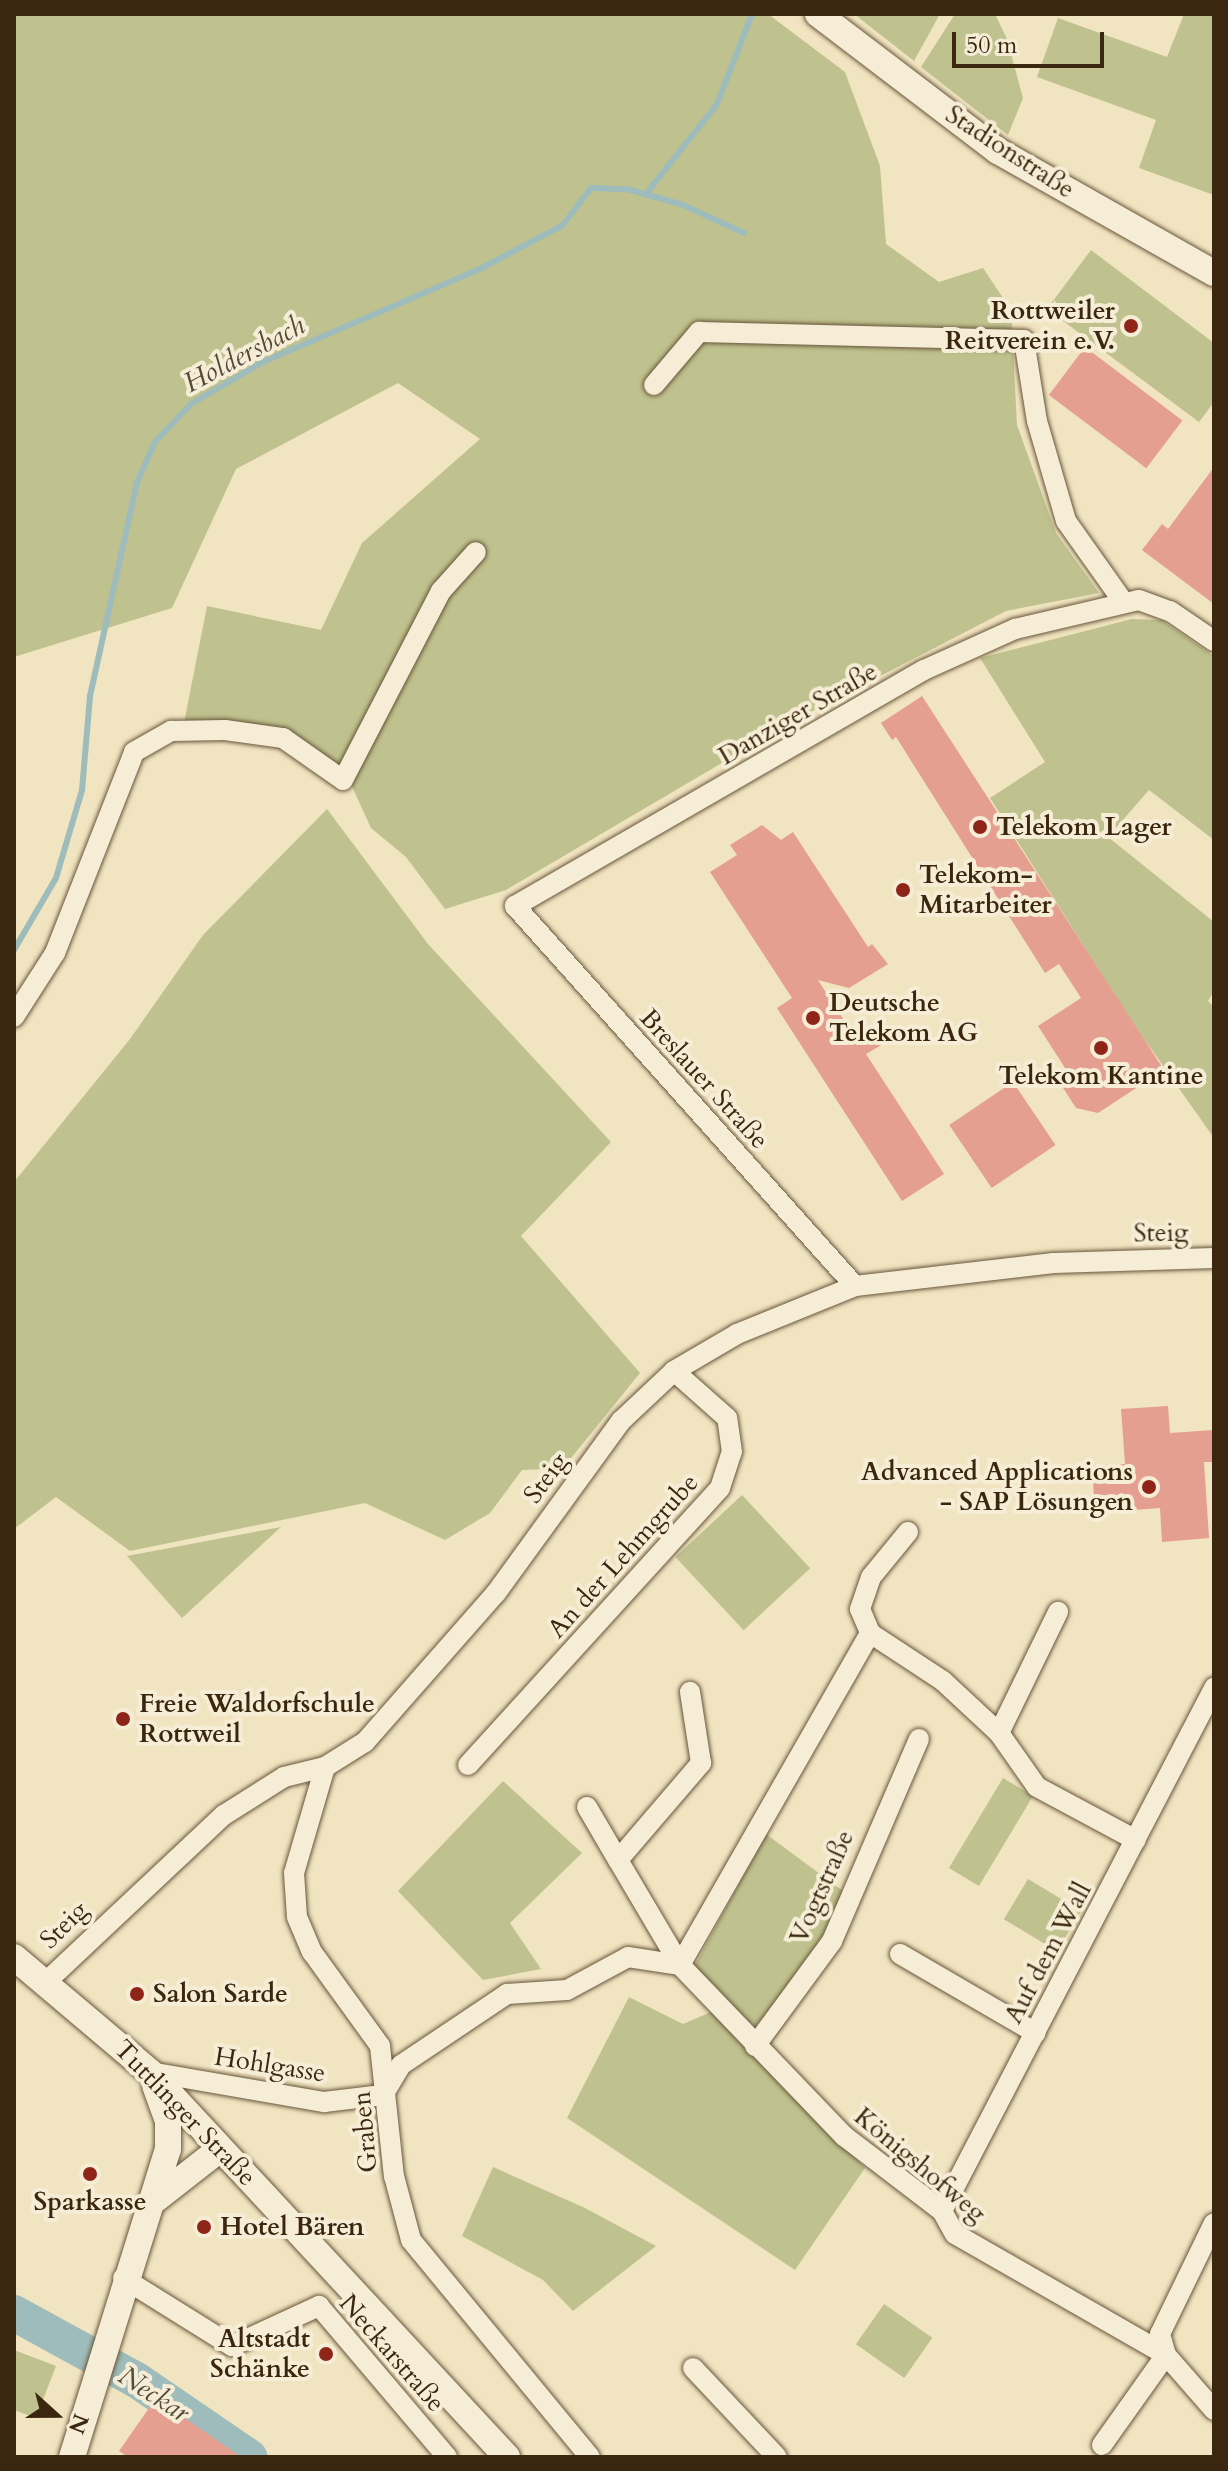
<!DOCTYPE html>
<meta charset="utf-8">
<style>
body{margin:0}
#map{position:relative;width:1228px;height:2471px;overflow:hidden;background:#f1e4c0;font-family:Cardo,serif}
div>[style]{position:absolute}
.green>*{inset:0;background:#bfc28e;transform-origin:0 0}
.stream>*{height:6px;margin:-3px;padding:0 3px;transform-origin:3px;border-radius:3px;background:#9ebcbb}
.river>*{height:36px;margin:-18px;padding:0 18px;transform-origin:18px;border-radius:18px;background:#9ebcbb}
.building>*{inset:0;background:#e59f91;transform-origin:0 0}
.roads{filter:drop-shadow(0 0 2px #68563b) drop-shadow(0 0 2px #68563b)}
.minor>*{height:20px;margin:-10px;padding:0 10px;transform-origin:10px;border-radius:10px;background:#f6edd6}
.tertiary>*{height:26px;margin:-13px;padding:0 13px;transform-origin:13px;border-radius:13px;background:#f6edd6}
.dots>*{width:22px;height:22px;translate:-50% -50%;box-sizing:border-box;border:4px solid #f6edd6;border-radius:50%}
span{translate:-50% -50%;white-space:nowrap;text-align:center;line-height:1.15;-webkit-text-stroke:8px #f6edd6;paint-order:stroke}
.street-label{font-size:26px;color:#3b270f}
.poi-label{font-size:26px;color:#3b270f;font-weight:700}
.right{translate:-100% -50%;text-align:right}
.left{translate:0 -50%;text-align:left}
.water-label{font-size:28px;color:#544c3a;font-style:italic}
.frame{position:absolute;inset:0;border:16px solid #3b270f;pointer-events:none}
.north{position:absolute;left:16px;top:2375px;width:80px;height:80px;-webkit-text-stroke:6px #f6edd6;paint-order:stroke;rotate:111deg;font-size:22px;font-weight:700;line-height:32px;text-align:center;color:#3b270f}
.north::after{content:'';display:block;margin:auto;width:28px;height:36px;background:#3b270f;clip-path:polygon(50% 0,100% 100%,50% 72%,0 100%)}
.scale{position:absolute;left:952px;top:32px;width:152px;height:36px;box-sizing:border-box;border:4px solid #3b270f;border-top:0;padding-left:10px;font-size:24px;line-height:28px;white-space:nowrap;color:#3b270f;-webkit-text-stroke:6px #f6edd6;paint-order:stroke}
</style>
<div id="map">
<div class="green">
<i style="clip-path:polygon(14px 14px,768px 14px,845px 72px,880px 166px,886px 244px,939px 282px,983px 268px,1011px 310px,1017px 425px,1056px 533px,1099px 593px,1006px 611px,795px 720px,506px 890px,445px 909px,406px 857px,371px 828px,349px 780px,284px 733px,184px 723px,207px 606px,321px 630px,362px 543px,480px 439px,398px 383px,236px 469px,172px 608px,14px 657px)"></i>
<i style="clip-path:polygon(854px 14px,940px 14px,914px 61px)"></i>
<i style="clip-path:polygon(955px 14px,995px 14px,1007px 39px,1023px 98px,1008px 135px,921px 67px)"></i>
<i style="clip-path:polygon(1184px 14px,1214px 14px,1214px 195px,1139px 168px,1156px 120px,1037px 77px,1058px 18px,1167px 57px)"></i>
<i style="clip-path:polygon(1091px 250px,1214px 343px,1214px 402px,1199px 422px,1047px 309px)"></i>
<i style="clip-path:polygon(1132px 619px,1161px 620px,1214px 656px,1214px 840px,1149px 790px,1108px 837px,1214px 922px,1214px 991px,1208px 1001px,1214px 1007px,1214px 1138px,1132px 1022px,990px 798px,1045px 762px,980px 658px)"></i>
<i style="clip-path:polygon(327px 809px,428px 944px,611px 1142px,521px 1236px,640px 1373px,563px 1468px,522px 1470px,490px 1513px,445px 1540px,365px 1503px,130px 1551px,56px 1497px,14px 1529px,14px 1182px,130px 1039px,203px 935px)"></i>
<i style="left:742px;top:1495px;width:100px;height:91px;rotate:47deg"></i>
<i style="clip-path:polygon(281px 1527px,182px 1618px,127px 1556px)"></i>
<i style="left:1003px;top:1778px;width:35px;height:105px;rotate:31deg"></i>
<i style="clip-path:polygon(503px 1781px,582px 1853px,510px 1923px,541px 1969px,483px 1980px,398px 1891px)"></i>
<i style="clip-path:polygon(766px 1834px,847px 1894px,826px 1937px,755px 2027px,693px 1969px)"></i>
<i style="left:1028px;top:1879px;width:62px;height:47px;rotate:31deg"></i>
<i style="clip-path:polygon(629px 1997px,683px 2024px,711px 2012px,865px 2168px,795px 2270px,567px 2118px)"></i>
<i style="clip-path:polygon(493px 2167px,585px 2208px,656px 2246px,573px 2311px,543px 2280px,462px 2236px)"></i>
<i style="left:884px;top:2304px;width:59px;height:49px;rotate:35deg"></i>
<i style="clip-path:polygon(14px 2350px,56px 2366px,36px 2418px,14px 2410px)"></i>
</div>
<div class="stream">
<i style="left:645px;top:195px;width:116px;rotate:-51.6deg"></i>
<i style="left:717px;top:104px;width:97px;rotate:-68.7deg"></i>
<i style="left:14px;top:950px;width:83px;rotate:-59.7deg"></i>
<i style="left:56px;top:878px;width:92px;rotate:-73.5deg"></i>
<i style="left:82px;top:790px;width:94px;rotate:-85.1deg"></i>
<i style="left:90px;top:696px;width:219px;rotate:-77.6deg"></i>
<i style="left:137px;top:482px;width:44px;rotate:-65.8deg"></i>
<i style="left:155px;top:442px;width:52px;rotate:-46.5deg"></i>
<i style="left:191px;top:404px;width:83px;rotate:-30.3deg"></i>
<i style="left:263px;top:362px;width:234px;rotate:-23.2deg"></i>
<i style="left:478px;top:270px;width:96px;rotate:-27.9deg"></i>
<i style="left:563px;top:225px;width:46px;rotate:-52.9deg"></i>
<i style="left:591px;top:188px;width:36px;rotate:2deg"></i>
<i style="left:627px;top:189px;width:58px;rotate:15.9deg"></i>
<i style="left:683px;top:205px;width:67px;rotate:24.7deg"></i>
</div>
<div class="river">
<i style="left:14px;top:2313px;width:141px;rotate:28.7deg"></i>
<i style="left:138px;top:2381px;width:135px;rotate:34.4deg"></i>
</div>
<div class="building">
<i style="left:1085px;top:347px;width:122px;height:60px;rotate:37deg"></i>
<i style="clip-path:polygon(1214px 467px,1214px 604px,1142px 550px,1162px 524px,1168px 529px)"></i>
<i style="clip-path:polygon(922px 696px,1164px 1070px,1098px 1113px,1076px 1108px,1056px 1077px,1067px 1071px,1038px 1026px,1081px 998px,1059px 964px,1045px 973px,896px 737px,892px 740px,881px 723px)"></i>
<i style="clip-path:polygon(762px 825px,781px 840px,793px 832px,868px 947px,872px 944px,888px 964px,849px 988px,818px 980px,856px 1039px,872px 1028px,883px 1044px,866px 1054px,944px 1174px,902px 1201px,777px 1008px,792px 998px,710px 872px,737px 855px,730px 845px)"></i>
<i style="left:1013px;top:1082px;width:76px;height:77px;rotate:56deg"></i>
<i style="clip-path:polygon(1168px 1406px,1170px 1433px,1214px 1430px,1214px 1462px,1204px 1462px,1209px 1538px,1162px 1542px,1160px 1508px,1095px 1513px,1092px 1466px,1125px 1464px,1121px 1409px)"></i>
<i style="clip-path:polygon(156px 2398px,241px 2457px,128px 2457px,119px 2451px)"></i>
</div>
<div class="roads">
<div class="minor">
<i style="left:654px;top:385px;width:70px;rotate:-49.7deg"></i>
<i style="left:699px;top:332px;width:325px;rotate:1.4deg"></i>
<i style="left:1024px;top:340px;width:82px;rotate:80.9deg"></i>
<i style="left:1037px;top:421px;width:104px;rotate:73.8deg"></i>
<i style="left:1066px;top:521px;width:97px;rotate:54.7deg"></i>
<i style="left:14px;top:1017px;width:76px;rotate:-57.4deg"></i>
<i style="left:55px;top:953px;width:216px;rotate:-68.5deg"></i>
<i style="left:134px;top:752px;width:43px;rotate:-29.6deg"></i>
<i style="left:171px;top:731px;width:54px;rotate:-1.1deg"></i>
<i style="left:225px;top:730px;width:59px;rotate:7.9deg"></i>
<i style="left:283px;top:738px;width:73px;rotate:35deg"></i>
<i style="left:343px;top:780px;width:213px;rotate:-62.6deg"></i>
<i style="left:441px;top:591px;width:52px;rotate:-48.1deg"></i>
<i style="left:855px;top:1286px;width:510px;rotate:-131.82deg"></i>
<i style="left:515px;top:906px;width:472px;rotate:-30deg"></i>
<i style="left:924px;top:670px;width:100px;rotate:-24.3deg"></i>
<i style="left:1015px;top:629px;width:127px;rotate:-13.2deg"></i>
<i style="left:1139px;top:600px;width:33px;rotate:20deg"></i>
<i style="left:1170px;top:611px;width:53px;rotate:34.3deg"></i>
<i style="left:908px;top:1532px;width:58px;rotate:129.4deg"></i>
<i style="left:871px;top:1577px;width:34px;rotate:109deg"></i>
<i style="left:860px;top:1609px;width:26px;rotate:67deg"></i>
<i style="left:870px;top:1633px;width:87px;rotate:33.3deg"></i>
<i style="left:943px;top:1681px;width:76px;rotate:42.9deg"></i>
<i style="left:999px;top:1733px;width:66px;rotate:54.9deg"></i>
<i style="left:1037px;top:1787px;width:112px;rotate:28.2deg"></i>
<i style="left:999px;top:1733px;width:135px;rotate:-64deg"></i>
<i style="left:468px;top:1765px;width:374px;rotate:-47.7deg"></i>
<i style="left:720px;top:1488px;width:38px;rotate:-72deg"></i>
<i style="left:732px;top:1452px;width:34px;rotate:-98deg"></i>
<i style="left:727px;top:1418px;width:71px;rotate:-138.4deg"></i>
<i style="left:325px;top:1767px;width:110px;rotate:106.3deg"></i>
<i style="left:294px;top:1873px;width:44px;rotate:86.1deg"></i>
<i style="left:297px;top:1917px;width:38px;rotate:67deg"></i>
<i style="left:312px;top:1952px;width:116px;rotate:54.1deg"></i>
<i style="left:380px;top:2046px;width:131px;rotate:83.9deg"></i>
<i style="left:394px;top:2176px;width:66px;rotate:75.1deg"></i>
<i style="left:411px;top:2240px;width:281px;rotate:50.5deg"></i>
<i style="left:587px;top:1807px;width:61px;rotate:59.7deg"></i>
<i style="left:618px;top:1860px;width:128px;rotate:-49.4deg"></i>
<i style="left:701px;top:1763px;width:72px;rotate:-98.8deg"></i>
<i style="left:618px;top:1860px;width:122px;rotate:59.4deg"></i>
<i style="left:900px;top:1954px;width:157px;rotate:30.2deg"></i>
<i style="left:680px;top:1965px;width:383px;rotate:-60.2deg"></i>
<i style="left:47px;top:1981px;width:243px;rotate:-43.2deg"></i>
<i style="left:224px;top:1815px;width:71px;rotate:-32.3deg"></i>
<i style="left:284px;top:1777px;width:42px;rotate:-13.7deg"></i>
<i style="left:325px;top:1767px;width:47px;rotate:-32deg"></i>
<i style="left:365px;top:1742px;width:198px;rotate:-48.7deg"></i>
<i style="left:496px;top:1593px;width:213px;rotate:-54deg"></i>
<i style="left:621px;top:1421px;width:73px;rotate:-43.3deg"></i>
<i style="left:674px;top:1371px;width:73px;rotate:-30.4deg"></i>
<i style="left:737px;top:1334px;width:127px;rotate:-22.1deg"></i>
<i style="left:855px;top:1286px;width:200px;rotate:-6.6deg"></i>
<i style="left:1054px;top:1263px;width:160px;rotate:-1.8deg"></i>
<i style="left:755px;top:2046px;width:130px;rotate:-53.7deg"></i>
<i style="left:832px;top:1941px;width:220px;rotate:-66.7deg"></i>
<i style="left:150px;top:2072px;width:177px;rotate:9.8deg"></i>
<i style="left:324px;top:2102px;width:59px;rotate:-6.8deg"></i>
<i style="left:383px;top:2095px;width:35px;rotate:-59deg"></i>
<i style="left:401px;top:2065px;width:128px;rotate:-33.8deg"></i>
<i style="left:507px;top:1994px;width:60px;rotate:-3.8deg"></i>
<i style="left:567px;top:1990px;width:69px;rotate:-28.4deg"></i>
<i style="left:628px;top:1957px;width:53px;rotate:8.7deg"></i>
<i style="left:680px;top:1965px;width:237px;rotate:46.2deg"></i>
<i style="left:844px;top:2136px;width:123px;rotate:37.4deg"></i>
<i style="left:942px;top:2211px;width:26px;rotate:61deg"></i>
<i style="left:955px;top:2234px;width:243px;rotate:29.8deg"></i>
<i style="left:1166px;top:2355px;width:73px;rotate:48.9deg"></i>
<i style="left:942px;top:2211px;width:590px;rotate:-62.52deg"></i>
<i style="left:123px;top:2278px;width:128px;rotate:32deg"></i>
<i style="left:232px;top:2346px;width:96px;rotate:-24.7deg"></i>
<i style="left:319px;top:2306px;width:198px;rotate:49.7deg"></i>
<i style="left:1166px;top:2355px;width:22px;rotate:-106deg"></i>
<i style="left:1160px;top:2334px;width:123px;rotate:-64.1deg"></i>
<i style="left:693px;top:2368px;width:122px;rotate:46.7deg"></i>
<i style="left:1102px;top:2445px;width:110px;rotate:-54.6deg"></i>
</div>
<div class="tertiary">
<i style="left:818px;top:14px;width:226px;rotate:37.3deg"></i>
<i style="left:998px;top:151px;width:248px;rotate:29.5deg"></i>
<i style="left:14px;top:1957px;width:178px;rotate:40.2deg"></i>
<i style="left:150px;top:2072px;width:525px;rotate:47.16deg"></i>
<i style="left:151px;top:2203px;width:88px;rotate:-38deg"></i>
<i style="left:72px;top:2457px;width:323px;rotate:-72.7deg"></i>
<i style="left:168px;top:2149px;width:28px;rotate:-90deg"></i>
<i style="left:168px;top:2121px;width:37px;rotate:-110deg"></i>
</div>
</div>
<div class="dots">
<i style="left:1131px;top:326px;background:#8f2418"></i>
<i style="left:980px;top:827px;background:#8f2418"></i>
<i style="left:903px;top:890px;background:#8f2418"></i>
<i style="left:813px;top:1018px;background:#8f2418"></i>
<i style="left:1101px;top:1048px;background:#8f2418"></i>
<i style="left:1149px;top:1487px;background:#8f2418"></i>
<i style="left:123px;top:1719px;background:#8f2418"></i>
<i style="left:137px;top:1994px;background:#8f2418"></i>
<i style="left:90px;top:2174px;background:#8f2418"></i>
<i style="left:204px;top:2227px;background:#8f2418"></i>
<i style="left:326px;top:2354px;background:#8f2418"></i>
</div>
<div class="street-label">
<span style="left:1010px;top:152px;rotate:33deg">Stadionstraße</span>
<span style="left:798px;top:714px;rotate:-30deg">Danziger Straße</span>
<span style="left:704px;top:1079px;rotate:48deg">Breslauer Straße</span>
<span style="left:1161px;top:1233px;rotate:-1deg">Steig</span>
<span style="left:546px;top:1478px;rotate:-54deg">Steig</span>
<span style="left:623px;top:1556px;rotate:-48deg">An der Lehmgrube</span>
<span style="left:822px;top:1887px;rotate:-66deg">Vogtstraße</span>
<span style="left:64px;top:1925px;rotate:-45deg">Steig</span>
<span style="left:1048px;top:1953px;rotate:-62deg">Auf dem Wall</span>
<span style="left:270px;top:2065px;rotate:9deg">Hohlgasse</span>
<span style="left:185px;top:2113px;rotate:46deg">Tuttlinger Straße</span>
<span style="left:365px;top:2132px;rotate:-95deg">Graben</span>
<span style="left:920px;top:2165px;rotate:40deg">Königshofweg</span>
<span style="left:392px;top:2353px;rotate:49deg">Neckarstraße</span>
</div>
<div class="poi-label">
<span class="right" style="left:1115px;top:326px">Rottweiler<br>Reitverein e.V.</span>
<span class="left" style="left:996px;top:827px">Telekom Lager</span>
<span class="left" style="left:919px;top:890px">Telekom-<br>Mitarbeiter</span>
<span class="left" style="left:829px;top:1018px">Deutsche<br>Telekom AG</span>
<span style="left:1101px;top:1076px">Telekom Kantine</span>
<span class="right" style="left:1133px;top:1487px">Advanced Applications<br>- SAP Lösungen</span>
<span class="left" style="left:139px;top:1719px">Freie Waldorfschule<br>Rottweil</span>
<span class="left" style="left:153px;top:1994px">Salon Sarde</span>
<span style="left:90px;top:2202px">Sparkasse</span>
<span class="left" style="left:220px;top:2227px">Hotel Bären</span>
<span class="right" style="left:310px;top:2354px">Altstadt<br>Schänke</span>
</div>
<div class="water-label">
<span style="left:244px;top:354px;rotate:-28deg">Holdersbach</span>
<span style="left:154px;top:2394px;rotate:33deg">Neckar</span>
</div>
<div class="frame"></div>
<div class="north">N</div>
<div class="scale">50 m</div>
</div>
